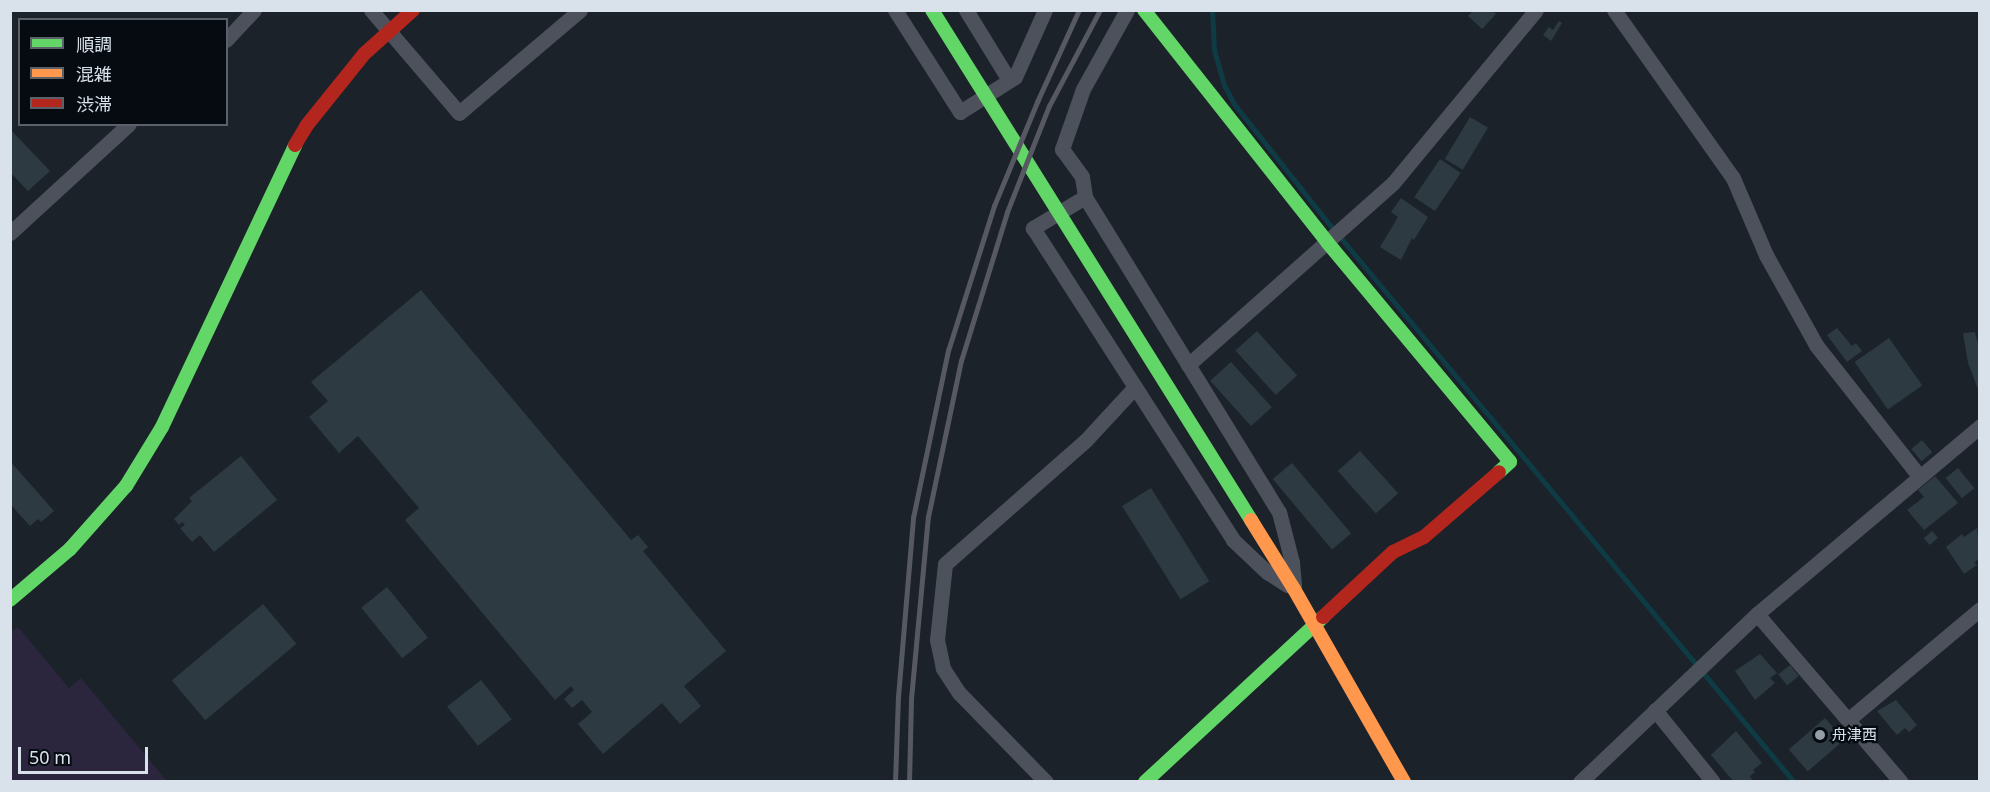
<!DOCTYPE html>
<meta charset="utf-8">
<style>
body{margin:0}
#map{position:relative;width:1990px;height:792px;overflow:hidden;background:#1b222a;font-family:"Noto Sans","Noto Sans JP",sans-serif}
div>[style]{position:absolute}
.green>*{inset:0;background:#2b253e}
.stream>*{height:5px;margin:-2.5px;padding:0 2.5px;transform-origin:2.5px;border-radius:2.5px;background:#0f3b44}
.building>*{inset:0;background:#2d3a42;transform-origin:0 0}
.street>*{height:15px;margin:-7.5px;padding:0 7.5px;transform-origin:7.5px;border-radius:7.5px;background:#4d515c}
.fast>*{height:14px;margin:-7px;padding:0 7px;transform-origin:7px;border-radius:7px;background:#63d668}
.slow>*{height:14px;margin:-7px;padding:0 7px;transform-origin:7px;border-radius:7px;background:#ff974d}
.jam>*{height:14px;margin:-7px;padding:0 7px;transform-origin:7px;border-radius:7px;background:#b3261e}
.rail>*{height:4.5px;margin:-2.25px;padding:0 2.25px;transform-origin:2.25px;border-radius:2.25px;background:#565962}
.dots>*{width:16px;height:16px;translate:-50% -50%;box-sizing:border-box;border:3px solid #060b11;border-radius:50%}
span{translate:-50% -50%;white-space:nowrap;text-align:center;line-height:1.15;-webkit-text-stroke:4.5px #060b11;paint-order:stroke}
.poi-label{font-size:15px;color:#d9e1eb}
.left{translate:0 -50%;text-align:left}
.frame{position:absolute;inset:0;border:12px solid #d9e1eb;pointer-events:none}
.legend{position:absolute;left:18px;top:18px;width:210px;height:108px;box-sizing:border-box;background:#060b11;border:2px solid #5a6168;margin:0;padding:8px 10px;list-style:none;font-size:18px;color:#d9e1eb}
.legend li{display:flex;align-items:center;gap:12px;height:30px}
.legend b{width:30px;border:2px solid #5a6168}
.scale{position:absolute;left:18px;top:747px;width:130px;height:27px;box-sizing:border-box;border:3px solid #d9e1eb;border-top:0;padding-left:8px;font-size:18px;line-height:21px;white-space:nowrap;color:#d9e1eb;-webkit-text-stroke:4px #060b11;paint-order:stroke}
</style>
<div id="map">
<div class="green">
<i style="clip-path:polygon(18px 627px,69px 688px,81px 678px,167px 781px,11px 781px,10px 632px)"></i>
</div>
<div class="stream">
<i style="left:1212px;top:10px;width:40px;rotate:87.1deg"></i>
<i style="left:1214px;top:50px;width:36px;rotate:74deg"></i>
<i style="left:1224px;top:85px;width:21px;rotate:62deg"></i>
<i style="left:1234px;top:104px;width:154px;rotate:51.6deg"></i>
<i style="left:1330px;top:225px;width:725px;rotate:50.2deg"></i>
</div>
<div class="building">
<i style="clip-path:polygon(1474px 10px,1492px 10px,1496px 14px,1482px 29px,1468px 16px)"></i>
<i style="clip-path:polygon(1559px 21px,1562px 23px,1551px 41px,1543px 35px,1549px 27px,1553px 30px)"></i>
<i style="left:1470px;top:117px;width:21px;height:49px;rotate:31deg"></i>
<i style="clip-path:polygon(10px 129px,50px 171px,28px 191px,10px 172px)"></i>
<i style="left:1440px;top:159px;width:25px;height:46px;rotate:34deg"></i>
<i style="clip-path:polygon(1401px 198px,1428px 217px,1414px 240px,1412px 238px,1401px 260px,1380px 247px,1398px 217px,1391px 212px)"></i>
<i style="clip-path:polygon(421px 290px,631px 540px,638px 535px,648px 547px,643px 551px,726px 651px,684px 686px,701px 706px,680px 724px,662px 703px,603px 754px,578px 724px,592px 712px,582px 700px,572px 708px,564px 699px,574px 690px,571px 686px,555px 700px,405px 520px,419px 508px,358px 436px,339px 453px,309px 417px,328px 401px,311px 382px)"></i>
<i style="clip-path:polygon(1837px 328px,1852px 346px,1856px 343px,1862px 351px,1847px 362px,1827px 335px)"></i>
<i style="left:1257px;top:331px;width:60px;height:29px;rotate:48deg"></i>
<i style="clip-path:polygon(1975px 332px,1980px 352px,1979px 392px,1968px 363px,1963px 333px)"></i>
<i style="left:1889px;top:338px;width:58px;height:42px;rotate:55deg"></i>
<i style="left:1231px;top:362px;width:61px;height:28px;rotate:48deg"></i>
<i style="left:1922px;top:440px;width:16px;height:14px;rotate:50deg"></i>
<i style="left:1360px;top:451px;width:57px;height:30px;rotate:48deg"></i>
<i style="clip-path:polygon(241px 456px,277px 500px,214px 552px,200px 535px,192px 542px,180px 528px,185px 525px,182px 522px,179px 525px,174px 519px,192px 501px,189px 498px)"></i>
<i style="clip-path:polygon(10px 461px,54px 511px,41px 522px,38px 519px,30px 526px,10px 504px)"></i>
<i style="left:1292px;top:463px;width:92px;height:25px;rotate:50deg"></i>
<i style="left:1958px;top:468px;width:26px;height:16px;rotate:51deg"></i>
<i style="clip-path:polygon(1935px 476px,1958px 503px,1924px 530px,1907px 510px,1924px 497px,1918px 490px)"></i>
<i style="left:1151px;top:488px;width:110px;height:34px;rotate:58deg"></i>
<i style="clip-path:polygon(1977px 528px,1980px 558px,1974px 563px,1977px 565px,1964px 574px,1946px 547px,1962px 534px,1964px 537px)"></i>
<i style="left:1932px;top:531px;width:9px;height:11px;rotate:49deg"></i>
<i style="left:387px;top:587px;width:65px;height:33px;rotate:51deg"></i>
<i style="left:263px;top:604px;width:52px;height:119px;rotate:50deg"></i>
<i style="clip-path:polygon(1760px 654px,1777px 673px,1770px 678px,1775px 683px,1755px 700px,1735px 671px)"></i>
<i style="left:1790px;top:665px;width:14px;height:15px;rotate:51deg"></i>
<i style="left:481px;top:680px;width:50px;height:43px;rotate:52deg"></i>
<i style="clip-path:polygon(1896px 700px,1917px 725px,1909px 732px,1905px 728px,1897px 735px,1877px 711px)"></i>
<i style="left:1825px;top:718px;width:29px;height:48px;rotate:49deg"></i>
<i style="clip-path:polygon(1736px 731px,1762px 763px,1753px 770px,1755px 772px,1750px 776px,1752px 779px,1749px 782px,1734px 782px,1711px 755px)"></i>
</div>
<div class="street">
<i style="left:371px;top:10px;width:135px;rotate:49.5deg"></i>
<i style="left:459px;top:113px;width:159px;rotate:-40.4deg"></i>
<i style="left:895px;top:10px;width:121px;rotate:57.5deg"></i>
<i style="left:960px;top:112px;width:65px;rotate:-32.5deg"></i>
<i style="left:1015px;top:77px;width:73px;rotate:-65.9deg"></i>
<i style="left:966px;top:10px;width:82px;rotate:58.4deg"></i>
<i style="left:1127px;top:10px;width:90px;rotate:119.1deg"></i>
<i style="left:1083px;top:89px;width:64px;rotate:109.3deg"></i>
<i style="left:1062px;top:149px;width:34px;rotate:54deg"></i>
<i style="left:1082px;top:177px;width:20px;rotate:81deg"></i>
<i style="left:1085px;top:197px;width:370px;rotate:58.4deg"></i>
<i style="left:1279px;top:512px;width:52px;rotate:75.4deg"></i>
<i style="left:1292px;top:562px;width:24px;rotate:85deg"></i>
<i style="left:1614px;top:10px;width:206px;rotate:54.7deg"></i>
<i style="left:1733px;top:178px;width:84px;rotate:66.8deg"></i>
<i style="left:1766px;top:255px;width:103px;rotate:60.9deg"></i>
<i style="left:1816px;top:345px;width:167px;rotate:51.8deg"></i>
<i style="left:226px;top:40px;width:41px;rotate:-47deg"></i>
<i style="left:1085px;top:197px;width:61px;rotate:149.2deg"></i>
<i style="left:1033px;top:228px;width:371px;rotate:57.3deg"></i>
<i style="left:1233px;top:540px;width:47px;rotate:43.3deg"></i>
<i style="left:1267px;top:572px;width:24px;rotate:33deg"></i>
<i style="left:10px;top:233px;width:161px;rotate:-42.5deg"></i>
<i style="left:1188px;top:365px;width:274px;rotate:-41.6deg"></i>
<i style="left:1393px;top:183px;width:224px;rotate:-50.4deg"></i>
<i style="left:1757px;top:614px;width:221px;rotate:49.4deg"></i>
<i style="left:1655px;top:710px;width:92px;rotate:51.1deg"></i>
<i style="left:1849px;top:719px;width:171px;rotate:-40deg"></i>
<i style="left:1046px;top:782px;width:124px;rotate:-134.3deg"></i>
<i style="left:959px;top:693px;width:30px;rotate:-123deg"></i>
<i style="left:943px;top:668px;width:29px;rotate:-102deg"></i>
<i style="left:937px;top:640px;width:76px;rotate:-84deg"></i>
<i style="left:945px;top:564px;width:186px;rotate:-41.3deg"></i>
<i style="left:1085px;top:441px;width:72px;rotate:-47.2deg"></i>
<i style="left:1580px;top:782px;width:244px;rotate:-43.5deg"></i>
<i style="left:1757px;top:614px;width:292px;rotate:-40.1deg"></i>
</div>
<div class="fast">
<i style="left:932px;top:10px;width:602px;rotate:57.97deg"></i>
<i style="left:1144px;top:10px;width:295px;rotate:51.7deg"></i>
<i style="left:1327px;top:242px;width:286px;rotate:50.2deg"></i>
<i style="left:1510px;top:462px;width:15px;rotate:138deg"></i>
<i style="left:10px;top:600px;width:79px;rotate:-40.4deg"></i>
<i style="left:70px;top:549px;width:84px;rotate:-48.4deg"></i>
<i style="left:126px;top:486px;width:69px;rotate:-58.6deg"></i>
<i style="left:162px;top:427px;width:312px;rotate:-64.7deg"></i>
<i style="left:1145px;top:782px;width:243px;rotate:-42.8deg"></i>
</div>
<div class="slow">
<i style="left:1251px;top:520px;width:81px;rotate:58.1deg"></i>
<i style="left:1294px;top:589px;width:222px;rotate:60.3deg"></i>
</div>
<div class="jam">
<i style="left:295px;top:145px;width:23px;rotate:-59deg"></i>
<i style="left:307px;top:125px;width:91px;rotate:-51.2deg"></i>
<i style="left:364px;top:54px;width:66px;rotate:-41.9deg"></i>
<i style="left:1323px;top:617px;width:96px;rotate:-42.9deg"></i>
<i style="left:1393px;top:552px;width:34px;rotate:-26deg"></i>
<i style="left:1424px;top:537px;width:99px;rotate:-40.9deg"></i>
</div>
<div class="rail">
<i style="left:895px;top:782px;width:85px;rotate:-88deg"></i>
<i style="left:898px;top:697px;width:180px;rotate:-85.2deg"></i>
<i style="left:913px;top:518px;width:171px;rotate:-78.2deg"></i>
<i style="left:948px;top:351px;width:152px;rotate:-72.4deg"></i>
<i style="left:994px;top:206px;width:113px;rotate:-67.5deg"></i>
<i style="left:1037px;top:102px;width:101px;rotate:-65.5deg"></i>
<i style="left:909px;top:782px;width:83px;rotate:-88.6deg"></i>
<i style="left:911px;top:699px;width:183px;rotate:-84.7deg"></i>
<i style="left:928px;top:517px;width:159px;rotate:-78.1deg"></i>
<i style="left:961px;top:361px;width:156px;rotate:-72.8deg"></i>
<i style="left:1007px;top:212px;width:114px;rotate:-68.4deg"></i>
<i style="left:1049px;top:106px;width:109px;rotate:-62deg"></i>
</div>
<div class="dots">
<i style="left:1820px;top:735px;background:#969ea7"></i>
</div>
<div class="poi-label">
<span class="left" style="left:1832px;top:735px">舟津西</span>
</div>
<div class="frame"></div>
<ul class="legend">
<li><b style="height:8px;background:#63d668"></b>順調</li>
<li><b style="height:8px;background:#ff974d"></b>混雑</li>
<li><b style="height:8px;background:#b3261e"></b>渋滞</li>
</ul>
<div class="scale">50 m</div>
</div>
